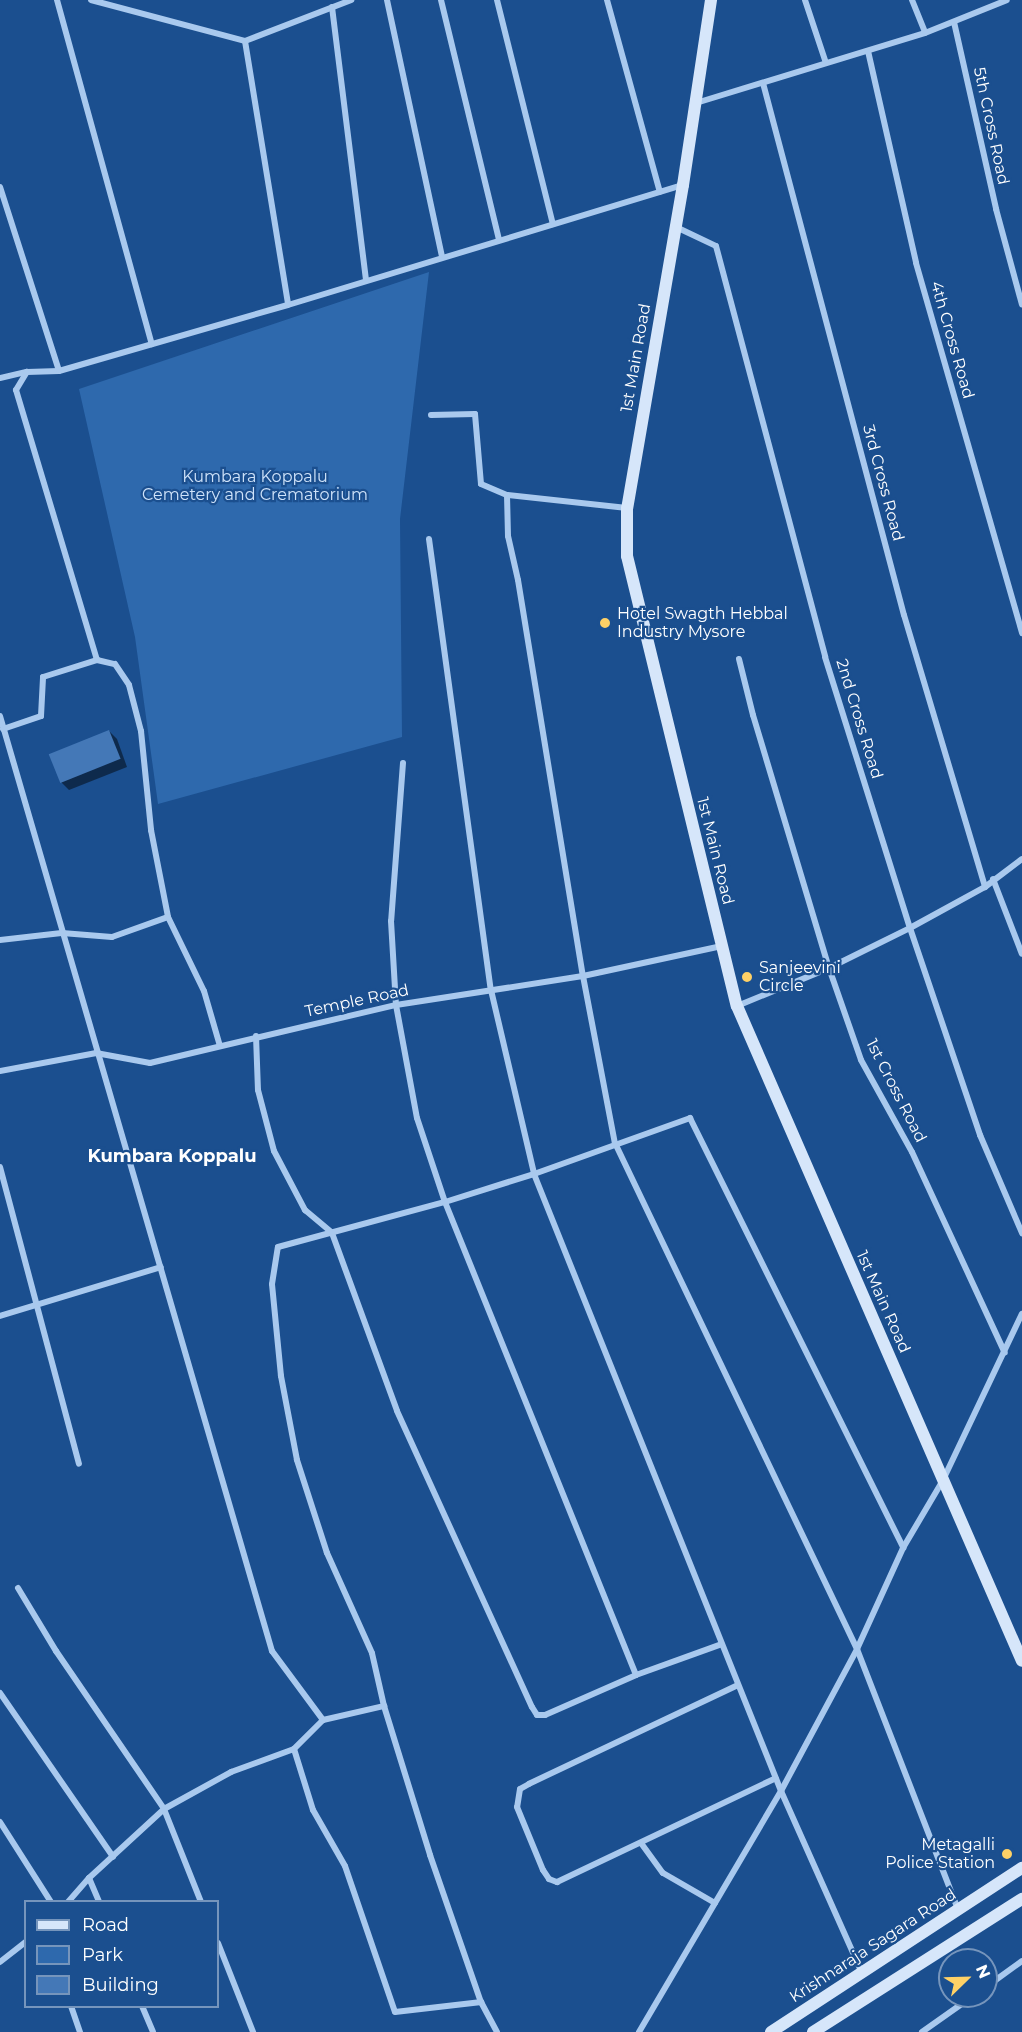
<!DOCTYPE html>
<style>
body{margin:0}
#map{position:relative;width:1022px;height:2032px;overflow:hidden;background:#1b4f8f;font-family:Montserrat,sans-serif}
div>[style]{position:absolute}
.green>*{inset:0;background:#2e69ad}
.shadow>*{inset:0;background:#0007}
.building>*{inset:0;background:#4478b7;transform-origin:0 0}
.street>*{height:6px;margin:-3px;padding:0 3px;transform-origin:3px;border-radius:3px;background:#a9c9ee}
.secondary>*{height:12px;margin:-6px;padding:0 6px;transform-origin:6px;border-radius:6px;background:#d6e6fa}
.dots>*{width:16px;height:16px;translate:-50% -50%;box-sizing:border-box;border:3px solid #1b4f8f;border-radius:50%}
span{translate:-50% -50%;white-space:nowrap;text-align:center;line-height:1.15;-webkit-text-stroke:4.5px #1b4f8f;paint-order:stroke}
.street-label{font-size:16px;color:#fff}
.park-label{font-size:16px;color:#cfe3fa}
.poi-label{font-size:16px;color:#fff}
.left{translate:0 -50%;text-align:left}
.right{translate:-100% -50%;text-align:right}
.neighbourhood-label{font-size:18px;color:#fff;font-weight:700}
.legend{position:absolute;left:24px;top:1900px;width:195px;height:108px;box-sizing:border-box;background:#1b4f8f;border:2px solid #7695bc;margin:0;padding:8px 10px;list-style:none;font-size:18px;color:#fff}
.legend li{display:flex;align-items:center;gap:12px;height:30px}
.legend b{width:30px;border:2px solid #7695bc}
.north{position:absolute;left:938px;top:1948px;width:60px;height:60px;box-sizing:border-box;background:#1b4f8f;border:2px solid #7695bc;border-radius:50%;rotate:67deg;font-size:16px;font-weight:700;line-height:24px;text-align:center;color:#fff}
.north::after{content:'';display:block;margin:auto;width:21px;height:27px;background:#ffd166;clip-path:polygon(50% 0,100% 100%,50% 72%,0 100%)}
</style>
<div id="map">
<div class="green">
<i style="clip-path:polygon(429px 272px,400px 519px,402px 737px,158px 804px,135px 637px,79px 389px)"></i>
</div>
<div class="shadow">
<i style="clip-path:polygon(109px 731px,117px 739px,127px 767px,69px 790px,61px 782px)"></i>
</div>
<div class="building">
<i style="left:109px;top:730px;width:31px;height:65px;rotate:68deg"></i>
</div>
<div class="street">
<i style="left:57px;top:0;width:357px;rotate:74.6deg"></i>
<i style="left:91px;top:0;width:159px;rotate:14.9deg"></i>
<i style="left:245px;top:41px;width:114px;rotate:-21.1deg"></i>
<i style="left:387px;top:0;width:263px;rotate:77.9deg"></i>
<i style="left:441px;top:0;width:247px;rotate:76.4deg"></i>
<i style="left:497px;top:0;width:231px;rotate:76deg"></i>
<i style="left:607px;top:0;width:199px;rotate:74.6deg"></i>
<i style="left:805px;top:0;width:66px;rotate:71.6deg"></i>
<i style="left:912px;top:0;width:35px;rotate:68deg"></i>
<i style="left:332px;top:7px;width:275px;rotate:82.9deg"></i>
<i style="left:954px;top:22px;width:192px;rotate:77.3deg"></i>
<i style="left:996px;top:209px;width:99px;rotate:74.8deg"></i>
<i style="left:245px;top:41px;width:267px;rotate:80.7deg"></i>
<i style="left:868px;top:51px;width:217px;rotate:77.2deg"></i>
<i style="left:916px;top:263px;width:385px;rotate:74deg"></i>
<i style="left:763px;top:83px;width:550px;rotate:75.16deg"></i>
<i style="left:904px;top:615px;width:284px;rotate:73.4deg"></i>
<i style="left:696px;top:103px;width:239px;rotate:-17deg"></i>
<i style="left:925px;top:33px;width:88px;rotate:-21.9deg"></i>
<i style="left:0;top:187px;width:193px;rotate:72.2deg"></i>
<i style="left:676px;top:227px;width:44px;rotate:25.4deg"></i>
<i style="left:716px;top:246px;width:425px;rotate:75.1deg"></i>
<i style="left:825px;top:657px;width:284px;rotate:72.6deg"></i>
<i style="left:910px;top:928px;width:219px;rotate:71.3deg"></i>
<i style="left:980px;top:1135px;width:107px;rotate:66.8deg"></i>
<i style="left:0;top:378px;width:28px;rotate:-13deg"></i>
<i style="left:27px;top:372px;width:32px;rotate:-2deg"></i>
<i style="left:59px;top:371px;width:238px;rotate:-16.1deg"></i>
<i style="left:288px;top:305px;width:412px;rotate:-16.9deg"></i>
<i style="left:431px;top:415px;width:44px;rotate:-1.3deg"></i>
<i style="left:475px;top:414px;width:70px;rotate:85.1deg"></i>
<i style="left:481px;top:484px;width:28px;rotate:23deg"></i>
<i style="left:627px;top:508px;width:121px;rotate:-173.8deg"></i>
<i style="left:507px;top:495px;width:41px;rotate:88.6deg"></i>
<i style="left:508px;top:536px;width:45px;rotate:77.2deg"></i>
<i style="left:518px;top:580px;width:401px;rotate:80.7deg"></i>
<i style="left:583px;top:976px;width:170px;rotate:79.2deg"></i>
<i style="left:615px;top:1143px;width:561px;rotate:64.44deg"></i>
<i style="left:857px;top:1649px;width:279px;rotate:68.8deg"></i>
<i style="left:429px;top:539px;width:455px;rotate:82.2deg"></i>
<i style="left:491px;top:990px;width:189px;rotate:76.8deg"></i>
<i style="left:534px;top:1174px;width:665px;rotate:68.18deg"></i>
<i style="left:781px;top:1791px;width:197px;rotate:66deg"></i>
<i style="left:739px;top:659px;width:58px;rotate:76deg"></i>
<i style="left:753px;top:715px;width:264px;rotate:73.3deg"></i>
<i style="left:829px;top:968px;width:97px;rotate:70.8deg"></i>
<i style="left:861px;top:1060px;width:105px;rotate:61deg"></i>
<i style="left:912px;top:1152px;width:221px;rotate:65.2deg"></i>
<i style="left:97px;top:660px;width:18px;rotate:13deg"></i>
<i style="left:115px;top:664px;width:25px;rotate:56deg"></i>
<i style="left:129px;top:685px;width:48px;rotate:75.4deg"></i>
<i style="left:141px;top:731px;width:100px;rotate:84.2deg"></i>
<i style="left:151px;top:830px;width:89px;rotate:78.9deg"></i>
<i style="left:168px;top:917px;width:82px;rotate:64.1deg"></i>
<i style="left:204px;top:991px;width:57px;rotate:73.8deg"></i>
<i style="left:0;top:716px;width:974px;rotate:73.78deg"></i>
<i style="left:272px;top:1651px;width:86px;rotate:53.5deg"></i>
<i style="left:323px;top:1720px;width:63px;rotate:-12.9deg"></i>
<i style="left:384px;top:1706px;width:156px;rotate:72.8deg"></i>
<i style="left:430px;top:1855px;width:156px;rotate:70.9deg"></i>
<i style="left:481px;top:2002px;width:34px;rotate:62deg"></i>
<i style="left:3px;top:729px;width:40px;rotate:-18.9deg"></i>
<i style="left:41px;top:716px;width:39px;rotate:-87deg"></i>
<i style="left:43px;top:677px;width:57px;rotate:-17.5deg"></i>
<i style="left:97px;top:660px;width:282px;rotate:-106.7deg"></i>
<i style="left:16px;top:390px;width:21px;rotate:-59deg"></i>
<i style="left:403px;top:763px;width:158px;rotate:94.3deg"></i>
<i style="left:391px;top:921px;width:84px;rotate:86.6deg"></i>
<i style="left:396px;top:1005px;width:115px;rotate:79.5deg"></i>
<i style="left:417px;top:1118px;width:89px;rotate:71.6deg"></i>
<i style="left:445px;top:1202px;width:510px;rotate:68.01deg"></i>
<i style="left:636px;top:1675px;width:91px;rotate:-19.8deg"></i>
<i style="left:993px;top:879px;width:80px;rotate:68.9deg"></i>
<i style="left:0;top:940px;width:62px;rotate:-6.4deg"></i>
<i style="left:62px;top:933px;width:50px;rotate:4.6deg"></i>
<i style="left:112px;top:937px;width:59px;rotate:-19.7deg"></i>
<i style="left:737px;top:1006px;width:100px;rotate:-22.4deg"></i>
<i style="left:829px;top:968px;width:90px;rotate:-26.3deg"></i>
<i style="left:910px;top:928px;width:85px;rotate:-28.7deg"></i>
<i style="left:985px;top:887px;width:46px;rotate:-37.1deg"></i>
<i style="left:256px;top:1036px;width:54px;rotate:87.9deg"></i>
<i style="left:258px;top:1090px;width:63px;rotate:75.3deg"></i>
<i style="left:274px;top:1151px;width:67px;rotate:62.3deg"></i>
<i style="left:305px;top:1210px;width:35px;rotate:40deg"></i>
<i style="left:332px;top:1233px;width:189px;rotate:69.9deg"></i>
<i style="left:397px;top:1411px;width:325px;rotate:65.5deg"></i>
<i style="left:532px;top:1707px;width:9px;rotate:58deg"></i>
<i style="left:537px;top:1715px;width:8px"></i>
<i style="left:545px;top:1715px;width:99px;rotate:-23.7deg"></i>
<i style="left:0;top:1071px;width:98px;rotate:-10.6deg"></i>
<i style="left:96px;top:1053px;width:55px;rotate:10.5deg"></i>
<i style="left:150px;top:1063px;width:253px;rotate:-13.3deg"></i>
<i style="left:396px;top:1005px;width:189px;rotate:-8.8deg"></i>
<i style="left:583px;top:976px;width:142px;rotate:-12.2deg"></i>
<i style="left:0;top:1167px;width:307px;rotate:75.1deg"></i>
<i style="left:0;top:1316px;width:168px;rotate:-16.9deg"></i>
<i style="left:18px;top:1588px;width:74px;rotate:58.9deg"></i>
<i style="left:56px;top:1651px;width:191px;rotate:55.6deg"></i>
<i style="left:164px;top:1809px;width:100px;rotate:68.3deg"></i>
<i style="left:738px;top:1685px;width:231px;rotate:154.7deg"></i>
<i style="left:529px;top:1784px;width:10px;rotate:151deg"></i>
<i style="left:520px;top:1789px;width:18px;rotate:99deg"></i>
<i style="left:517px;top:1807px;width:68px;rotate:67.6deg"></i>
<i style="left:543px;top:1870px;width:11px;rotate:56deg"></i>
<i style="left:549px;top:1879px;width:9px;rotate:21deg"></i>
<i style="left:557px;top:1882px;width:242px;rotate:-25.4deg"></i>
<i style="left:0;top:1693px;width:199px;rotate:55.4deg"></i>
<i style="left:384px;top:1706px;width:54px;rotate:-102.8deg"></i>
<i style="left:372px;top:1653px;width:110px;rotate:-114.2deg"></i>
<i style="left:327px;top:1553px;width:98px;rotate:-107.9deg"></i>
<i style="left:297px;top:1460px;width:86px;rotate:-100.8deg"></i>
<i style="left:281px;top:1376px;width:92px;rotate:-95.6deg"></i>
<i style="left:272px;top:1284px;width:37px;rotate:-81deg"></i>
<i style="left:278px;top:1247px;width:173px;rotate:-15.1deg"></i>
<i style="left:445px;top:1202px;width:93px;rotate:-17.5deg"></i>
<i style="left:534px;top:1174px;width:166px;rotate:-19.7deg"></i>
<i style="left:690px;top:1118px;width:480px;rotate:63.6deg"></i>
<i style="left:323px;top:1720px;width:41px;rotate:135deg"></i>
<i style="left:294px;top:1749px;width:64px;rotate:72.7deg"></i>
<i style="left:313px;top:1810px;width:64px;rotate:60.3deg"></i>
<i style="left:345px;top:1866px;width:154px;rotate:71.1deg"></i>
<i style="left:395px;top:2012px;width:87px;rotate:-6.6deg"></i>
<i style="left:0;top:1822px;width:95px;rotate:57.5deg"></i>
<i style="left:641px;top:1843px;width:37px;rotate:54deg"></i>
<i style="left:663px;top:1873px;width:60px;rotate:30deg"></i>
<i style="left:89px;top:1878px;width:26px;rotate:67deg"></i>
<i style="left:68px;top:1902px;width:32px;rotate:-49deg"></i>
<i style="left:89px;top:1878px;width:102px;rotate:-42.6deg"></i>
<i style="left:164px;top:1809px;width:77px;rotate:-28.9deg"></i>
<i style="left:231px;top:1772px;width:67px;rotate:-20.1deg"></i>
<i style="left:218px;top:1943px;width:96px;rotate:68.5deg"></i>
<i style="left:0;top:1962px;width:33px;rotate:-38deg"></i>
<i style="left:986px;top:1987px;width:44px;rotate:-35.8deg"></i>
<i style="left:71px;top:2006px;width:28px;rotate:71deg"></i>
<i style="left:142px;top:2006px;width:28px;rotate:67deg"></i>
<i style="left:639px;top:2032px;width:280px;rotate:-59.5deg"></i>
<i style="left:781px;top:1791px;width:161px;rotate:-61.8deg"></i>
<i style="left:857px;top:1649px;width:111px;rotate:-65.5deg"></i>
<i style="left:903px;top:1548px;width:79px;rotate:-59.5deg"></i>
<i style="left:943px;top:1480px;width:184px;rotate:-64.6deg"></i>
<i style="left:922px;top:2032px;width:62px;rotate:-35.2deg"></i>
</div>
<div class="secondary">
<i style="left:711px;top:0;width:187px;rotate:98.6deg"></i>
<i style="left:683px;top:185px;width:328px;rotate:99.8deg"></i>
<i style="left:627px;top:508px;width:48px;rotate:90deg"></i>
<i style="left:627px;top:556px;width:463px;rotate:76.3deg"></i>
<i style="left:737px;top:1006px;width:714px;rotate:66.49deg"></i>
<i style="left:771px;top:2032px;width:300px;rotate:-33.2deg"></i>
<i style="left:813px;top:2032px;width:248px;rotate:-32.5deg"></i>
</div>
<div class="dots">
<i style="left:605px;top:623px;background:#ffd166"></i>
<i style="left:747px;top:977px;background:#ffd166"></i>
<i style="left:1007px;top:1854px;background:#ffd166"></i>
</div>
<div class="street-label">
<span style="left:991px;top:126px;rotate:78deg">5th Cross Road</span>
<span style="left:952px;top:340px;rotate:74deg">4th Cross Road</span>
<span style="left:636px;top:358px;rotate:-80deg">1st Main Road</span>
<span style="left:883px;top:483px;rotate:75deg">3rd Cross Road</span>
<span style="left:859px;top:719px;rotate:73deg">2nd Cross Road</span>
<span style="left:715px;top:851px;rotate:76deg">1st Main Road</span>
<span style="left:357px;top:1001px;rotate:-12deg">Temple Road</span>
<span style="left:896px;top:1091px;rotate:63deg">1st Cross Road</span>
<span style="left:883px;top:1302px;rotate:66deg">1st Main Road</span>
<span style="left:873px;top:1946px;rotate:-33deg">Krishnaraja Sagara Road</span>
</div>
<div class="park-label">
<span style="left:255px;top:486px">Kumbara Koppalu<br>Cemetery and Crematorium</span>
</div>
<div class="poi-label">
<span class="left" style="left:617px;top:623px">Hotel Swagth Hebbal<br>Industry Mysore</span>
<span class="left" style="left:759px;top:977px">Sanjeevini<br>Circle</span>
<span class="right" style="left:995px;top:1854px">Metagalli<br>Police Station</span>
</div>
<div class="neighbourhood-label">
<span style="left:172px;top:1156px">Kumbara Koppalu</span>
</div>
<ul class="legend">
<li><b style="height:8px;background:#d6e6fa"></b>Road</li>
<li><b style="height:16px;background:#2e69ad"></b>Park</li>
<li><b style="height:16px;background:#4478b7"></b>Building</li>
</ul>
<div class="north">N</div>
</div>
